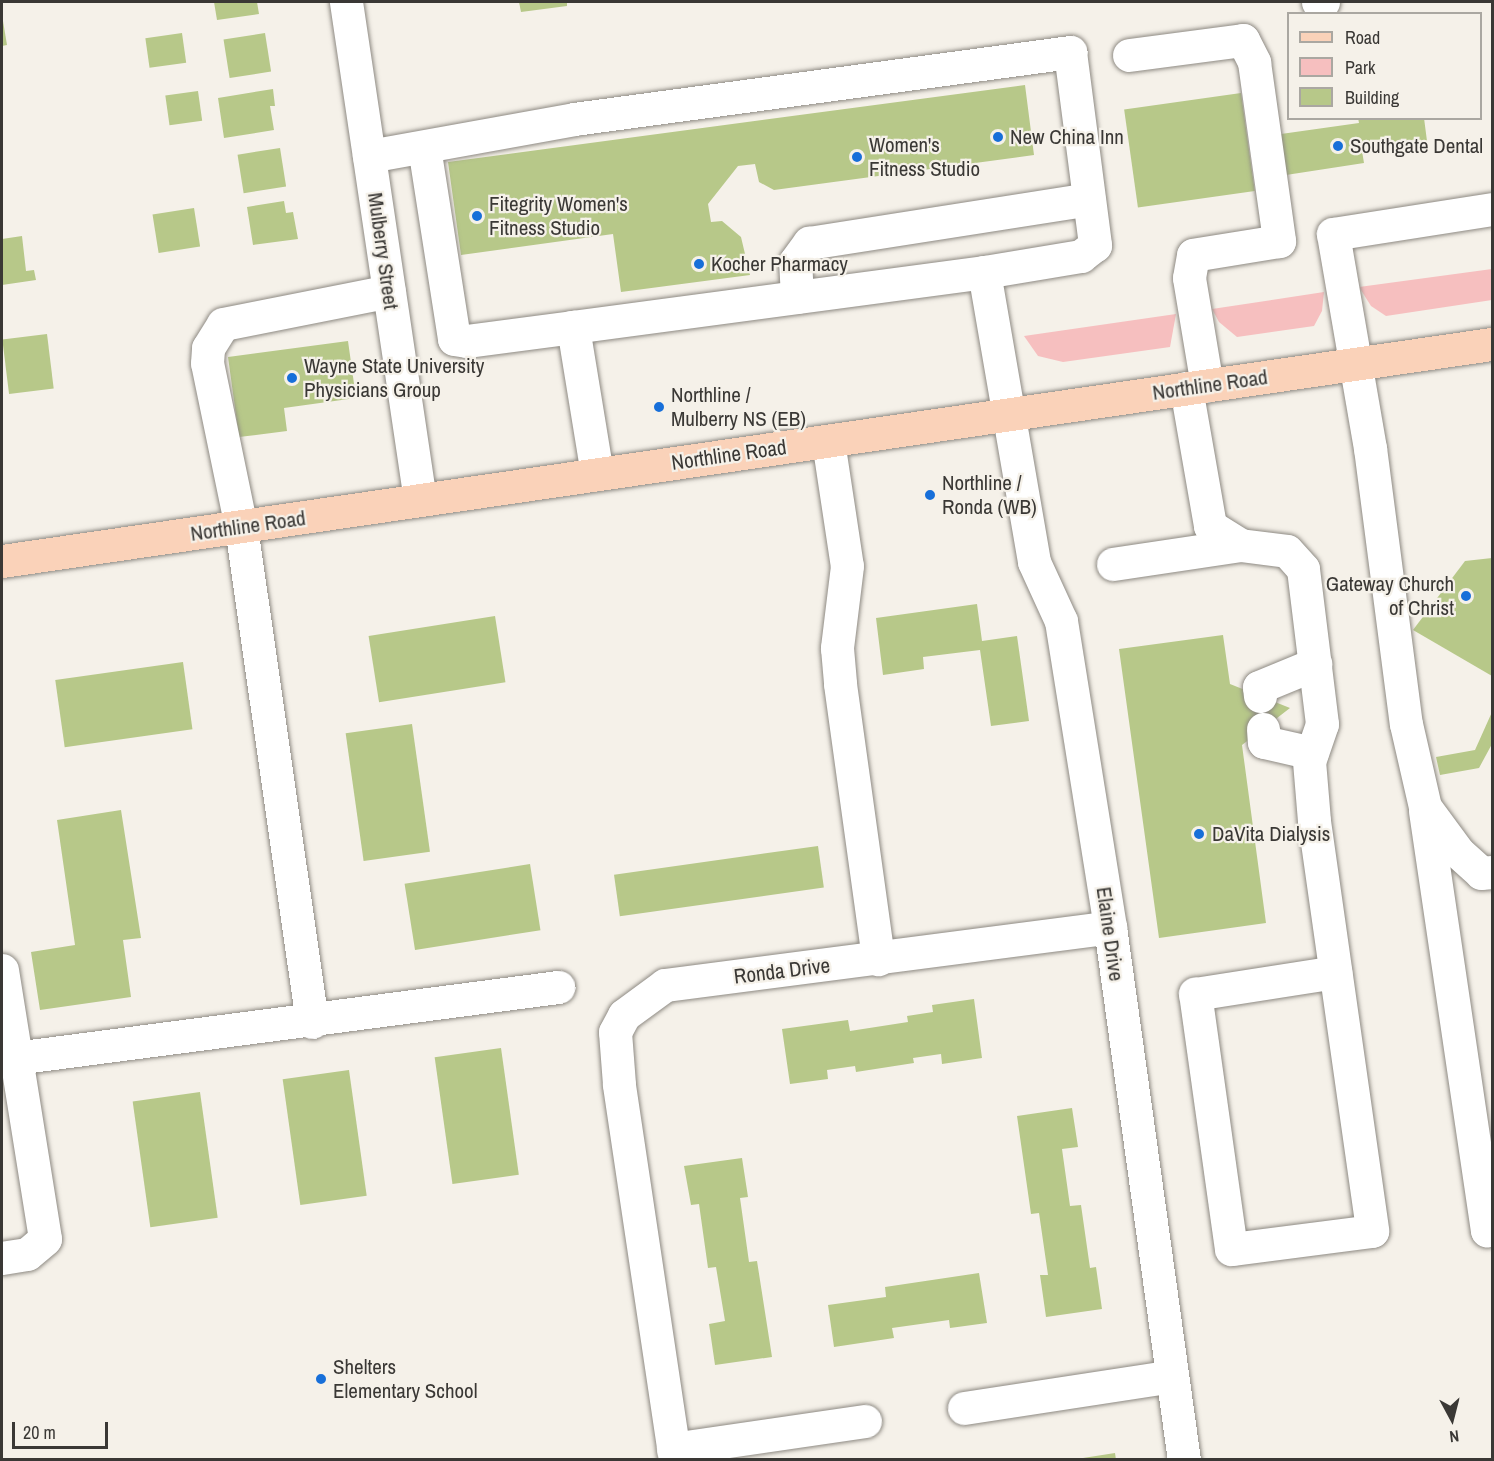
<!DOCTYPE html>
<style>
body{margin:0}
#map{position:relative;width:1494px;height:1461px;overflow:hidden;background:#f5f1e9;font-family:"Archivo Narrow",sans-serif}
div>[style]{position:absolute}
.green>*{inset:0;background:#f6bfbf}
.building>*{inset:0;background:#b7c889;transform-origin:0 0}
.roads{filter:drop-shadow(0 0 2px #8e8a83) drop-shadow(0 0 2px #8e8a83)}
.minor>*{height:33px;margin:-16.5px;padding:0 16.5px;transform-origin:16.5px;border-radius:16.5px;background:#fff}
.major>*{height:33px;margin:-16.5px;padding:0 16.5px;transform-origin:16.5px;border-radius:16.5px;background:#fad2b9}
.dots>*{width:16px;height:16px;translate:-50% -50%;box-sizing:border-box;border:3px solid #f5f1e9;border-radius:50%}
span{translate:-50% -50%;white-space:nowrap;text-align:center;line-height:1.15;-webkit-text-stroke:4.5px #f5f1e9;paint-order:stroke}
.poi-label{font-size:21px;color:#3a3835}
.left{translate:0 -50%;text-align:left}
.right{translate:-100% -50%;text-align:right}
.street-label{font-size:21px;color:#3a3835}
.frame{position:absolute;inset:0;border:3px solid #3a3835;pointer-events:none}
.legend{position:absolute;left:1287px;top:12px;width:195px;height:108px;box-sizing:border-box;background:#f5f1e9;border:2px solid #aaa7a1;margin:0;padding:8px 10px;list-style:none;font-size:18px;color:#3a3835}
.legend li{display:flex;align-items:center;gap:12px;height:30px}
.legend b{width:30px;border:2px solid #aaa7a1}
.north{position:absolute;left:1422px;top:1389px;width:60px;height:60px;-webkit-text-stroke:4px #f5f1e9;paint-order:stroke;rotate:173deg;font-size:16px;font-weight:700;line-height:24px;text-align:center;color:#3a3835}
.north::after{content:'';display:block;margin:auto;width:21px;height:27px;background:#3a3835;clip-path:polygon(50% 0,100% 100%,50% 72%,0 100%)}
.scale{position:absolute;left:12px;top:1422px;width:96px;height:27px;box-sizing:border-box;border:3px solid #3a3835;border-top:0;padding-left:8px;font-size:18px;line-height:21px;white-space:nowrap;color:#3a3835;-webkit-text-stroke:4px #f5f1e9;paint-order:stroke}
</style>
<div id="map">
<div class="green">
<i style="clip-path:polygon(1492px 269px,1492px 300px,1386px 316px,1371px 306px,1359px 287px)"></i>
<i style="clip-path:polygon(1324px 292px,1322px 311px,1314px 326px,1237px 337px,1219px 322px,1212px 309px)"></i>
<i style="clip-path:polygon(1176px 314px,1170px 347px,1063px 362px,1038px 356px,1024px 336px)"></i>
</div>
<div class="building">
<i style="clip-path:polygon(214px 2px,257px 2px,259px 14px,217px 20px)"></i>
<i style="clip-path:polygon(519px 2px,567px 2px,567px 6px,521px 12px)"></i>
<i style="clip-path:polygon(2px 15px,7px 45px,2px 46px)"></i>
<i style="left:182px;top:33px;width:30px;height:37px;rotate:82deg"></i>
<i style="left:265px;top:33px;width:39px;height:42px;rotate:81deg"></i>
<i style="clip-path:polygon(1025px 85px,1034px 155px,774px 190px,759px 182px,755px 164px,738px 166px,708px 204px,711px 222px,722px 221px,741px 237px,750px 275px,621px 292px,613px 234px,461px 255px,448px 162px)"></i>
<i style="clip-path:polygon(273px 89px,275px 106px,270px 106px,274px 130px,224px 138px,218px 98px)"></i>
<i style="left:198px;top:91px;width:30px;height:33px;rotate:82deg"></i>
<i style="left:1241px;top:93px;width:99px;height:118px;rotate:82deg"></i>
<i style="clip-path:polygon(1358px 118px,1424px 118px,1427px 141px,1362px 151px,1364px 163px,1286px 175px,1281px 134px,1359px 123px)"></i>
<i style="left:280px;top:148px;width:39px;height:43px;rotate:81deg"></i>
<i style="clip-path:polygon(284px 201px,286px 213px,293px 212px,298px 239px,253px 245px,247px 207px)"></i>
<i style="left:194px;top:208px;width:39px;height:42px;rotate:81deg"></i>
<i style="clip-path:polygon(22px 236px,26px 271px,34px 270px,36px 280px,2px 285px,2px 239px)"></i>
<i style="left:47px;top:334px;width:55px;height:45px;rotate:83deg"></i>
<i style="clip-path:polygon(348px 341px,356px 398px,284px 408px,287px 431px,239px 437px,228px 357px)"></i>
<i style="clip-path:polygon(1492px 558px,1492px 676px,1413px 630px,1465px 561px)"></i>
<i style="clip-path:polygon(977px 604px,982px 641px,1017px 636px,1029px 721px,991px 726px,980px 650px,923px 657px,924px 669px,883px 675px,876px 618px)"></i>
<i style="left:495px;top:616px;width:67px;height:128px;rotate:81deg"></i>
<i style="clip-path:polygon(1223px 635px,1230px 684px,1290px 708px,1242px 745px,1266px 923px,1159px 938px,1119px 649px)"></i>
<i style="left:183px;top:662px;width:68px;height:129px;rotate:82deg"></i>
<i style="clip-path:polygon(1492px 712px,1492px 744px,1479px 768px,1440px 775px,1436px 757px,1475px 750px)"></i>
<i style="left:412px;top:724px;width:129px;height:67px;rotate:82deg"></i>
<i style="clip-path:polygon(121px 810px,141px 938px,123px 940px,131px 997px,40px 1010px,31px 952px,75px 945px,57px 820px)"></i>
<i style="left:818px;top:846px;width:42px;height:206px;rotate:82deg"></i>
<i style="left:530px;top:864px;width:67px;height:127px;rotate:81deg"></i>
<i style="clip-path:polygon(974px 999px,982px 1058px,942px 1064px,941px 1054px,913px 1058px,914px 1063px,856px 1072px,855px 1066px,827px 1070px,828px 1079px,790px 1084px,782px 1029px,848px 1020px,850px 1031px,908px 1022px,907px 1016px,933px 1012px,932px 1005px)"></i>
<i style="left:501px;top:1048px;width:128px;height:67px;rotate:82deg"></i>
<i style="left:349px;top:1070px;width:127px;height:67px;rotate:82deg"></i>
<i style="left:200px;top:1092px;width:127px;height:68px;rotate:82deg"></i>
<i style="clip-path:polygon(1072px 1108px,1078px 1147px,1062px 1149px,1070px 1206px,1081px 1205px,1090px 1268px,1096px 1267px,1102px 1309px,1046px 1317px,1040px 1275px,1048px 1275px,1039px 1213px,1031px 1214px,1017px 1116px)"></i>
<i style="clip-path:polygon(742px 1158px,748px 1197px,740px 1198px,749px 1262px,757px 1261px,772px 1357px,715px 1365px,709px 1324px,725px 1321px,716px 1267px,708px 1268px,699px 1204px,691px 1205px,684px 1166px)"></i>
<i style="clip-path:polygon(979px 1273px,987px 1323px,950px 1328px,949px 1320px,892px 1328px,894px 1338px,834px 1347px,828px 1305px,886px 1297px,885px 1287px)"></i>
<i style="clip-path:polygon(1115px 1453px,1116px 1460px,1083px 1460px,1083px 1458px)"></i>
</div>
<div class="roads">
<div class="minor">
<i style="left:346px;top:2px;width:503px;rotate:81.55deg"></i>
<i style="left:1318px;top:2px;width:5px"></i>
<i style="left:1129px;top:55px;width:115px;rotate:-7.5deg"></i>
<i style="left:1243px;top:40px;width:25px;rotate:63deg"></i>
<i style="left:1254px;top:62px;width:181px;rotate:82deg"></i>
<i style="left:1279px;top:241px;width:87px;rotate:170.8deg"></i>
<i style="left:1193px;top:255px;width:23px;rotate:100deg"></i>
<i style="left:1189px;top:278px;width:109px;rotate:80.5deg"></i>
<i style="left:424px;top:147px;width:194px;rotate:81.1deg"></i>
<i style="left:454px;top:339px;width:13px;rotate:9deg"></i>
<i style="left:467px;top:341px;width:107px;rotate:-7.5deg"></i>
<i style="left:369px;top:156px;width:208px;rotate:-10.2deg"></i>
<i style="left:574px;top:119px;width:501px;rotate:-7.69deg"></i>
<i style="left:1070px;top:52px;width:195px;rotate:82.6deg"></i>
<i style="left:1095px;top:245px;width:18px;rotate:142deg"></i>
<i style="left:1081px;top:256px;width:98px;rotate:170.6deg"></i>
<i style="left:1492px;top:209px;width:161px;rotate:171.1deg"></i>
<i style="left:1333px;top:234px;width:217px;rotate:80.2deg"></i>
<i style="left:1370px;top:448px;width:278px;rotate:82.6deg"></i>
<i style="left:1406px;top:724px;width:85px;rotate:77.1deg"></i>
<i style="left:1425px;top:807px;width:56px;rotate:53.7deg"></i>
<i style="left:1458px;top:852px;width:31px;rotate:42deg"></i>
<i style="left:1481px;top:873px;width:11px;rotate:-5deg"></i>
<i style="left:797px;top:297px;width:35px;rotate:-93deg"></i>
<i style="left:795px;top:262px;width:24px;rotate:-54deg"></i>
<i style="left:809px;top:243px;width:283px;rotate:-8.9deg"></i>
<i style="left:1186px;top:388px;width:140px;rotate:80.1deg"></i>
<i style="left:1210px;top:526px;width:36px;rotate:32deg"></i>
<i style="left:1240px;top:545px;width:47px;rotate:7.3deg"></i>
<i style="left:1287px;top:551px;width:24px;rotate:48deg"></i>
<i style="left:1303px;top:569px;width:156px;rotate:83deg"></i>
<i style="left:1322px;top:724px;width:39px;rotate:109deg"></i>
<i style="left:1309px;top:761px;width:60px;rotate:85.2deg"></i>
<i style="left:1314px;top:821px;width:414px;rotate:81.9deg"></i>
<i style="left:1372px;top:1231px;width:142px;rotate:172.7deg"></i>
<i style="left:1231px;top:1249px;width:258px;rotate:-98deg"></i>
<i style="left:1195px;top:994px;width:142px;rotate:-8.9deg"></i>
<i style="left:828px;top:441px;width:126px;rotate:81.4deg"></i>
<i style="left:847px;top:566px;width:83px;rotate:97deg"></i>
<i style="left:837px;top:648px;width:36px;rotate:85deg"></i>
<i style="left:840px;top:684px;width:278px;rotate:82.1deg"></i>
<i style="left:597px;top:474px;width:149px;rotate:-99.3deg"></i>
<i style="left:573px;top:327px;width:415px;rotate:-7.6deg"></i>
<i style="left:984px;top:272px;width:294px;rotate:80.2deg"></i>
<i style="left:1034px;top:562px;width:65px;rotate:65.4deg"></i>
<i style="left:1061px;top:621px;width:310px;rotate:80.9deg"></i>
<i style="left:1110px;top:927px;width:538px;rotate:82.1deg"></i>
<i style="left:1113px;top:564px;width:128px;rotate:-8.5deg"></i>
<i style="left:1260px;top:696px;width:9px;rotate:-96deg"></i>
<i style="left:1259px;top:687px;width:61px;rotate:-22.3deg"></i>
<i style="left:1263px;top:729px;width:13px;rotate:86deg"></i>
<i style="left:1264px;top:742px;width:49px;rotate:12.9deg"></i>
<i style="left:1425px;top:811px;width:424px;rotate:81.6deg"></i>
<i style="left:1487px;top:1230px;width:5px;rotate:-11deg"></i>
<i style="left:2px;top:970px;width:272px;rotate:80.9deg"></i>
<i style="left:45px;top:1239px;width:23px;rotate:140deg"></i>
<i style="left:27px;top:1254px;width:25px;rotate:171deg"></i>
<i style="left:312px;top:1022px;width:500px;rotate:-98.16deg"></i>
<i style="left:241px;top:527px;width:167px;rotate:-101.7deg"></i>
<i style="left:207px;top:363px;width:15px;rotate:-86deg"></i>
<i style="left:208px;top:348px;width:28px;rotate:-58deg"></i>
<i style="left:223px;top:324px;width:169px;rotate:-11.2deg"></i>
<i style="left:15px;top:1058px;width:548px;rotate:-7.45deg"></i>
<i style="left:964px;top:1408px;width:210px;rotate:-8.7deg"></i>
<i style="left:673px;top:1449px;width:194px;rotate:-8.3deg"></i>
<i style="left:675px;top:1460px;width:380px;rotate:-98.5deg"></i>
<i style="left:619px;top:1084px;width:52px;rotate:-94.4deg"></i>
<i style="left:615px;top:1032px;width:19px;rotate:-62deg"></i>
<i style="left:624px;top:1015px;width:51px;rotate:-36.2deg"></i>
<i style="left:665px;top:985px;width:449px;rotate:-7.4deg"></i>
</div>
<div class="major">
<i style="left:2px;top:561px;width:1506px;rotate:-8.29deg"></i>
</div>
</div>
<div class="dots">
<i style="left:998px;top:137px;background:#176fd9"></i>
<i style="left:1338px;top:146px;background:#176fd9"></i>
<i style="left:857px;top:157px;background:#176fd9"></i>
<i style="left:477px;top:216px;background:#176fd9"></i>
<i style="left:699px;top:264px;background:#176fd9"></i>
<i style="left:292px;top:378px;background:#176fd9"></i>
<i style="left:659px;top:407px;background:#176fd9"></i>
<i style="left:930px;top:495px;background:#176fd9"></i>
<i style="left:1466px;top:596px;background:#176fd9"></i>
<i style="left:1199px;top:834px;background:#176fd9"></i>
<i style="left:321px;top:1379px;background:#176fd9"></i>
</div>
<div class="poi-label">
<span class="left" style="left:1010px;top:137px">New China Inn</span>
<span class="left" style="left:869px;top:157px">Women's<br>Fitness Studio</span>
<span class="left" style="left:1350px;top:146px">Southgate Dental</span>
<span class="left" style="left:489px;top:216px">Fitegrity Women's<br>Fitness Studio</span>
<span class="left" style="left:711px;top:264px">Kocher Pharmacy</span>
<span class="left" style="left:304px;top:378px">Wayne State University<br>Physicians Group</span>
<span class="left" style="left:671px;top:407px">Northline /<br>Mulberry NS (EB)</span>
<span class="left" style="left:942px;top:495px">Northline /<br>Ronda (WB)</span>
<span class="right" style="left:1454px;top:596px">Gateway Church<br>of Christ</span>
<span class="left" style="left:1212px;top:834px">DaVita Dialysis</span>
<span class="left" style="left:333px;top:1379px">Shelters<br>Elementary School</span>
</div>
<div class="street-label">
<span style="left:383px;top:251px;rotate:82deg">Mulberry Street</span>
<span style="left:1210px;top:385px;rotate:-8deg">Northline Road</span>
<span style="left:729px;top:455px;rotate:-8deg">Northline Road</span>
<span style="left:248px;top:526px;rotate:-8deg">Northline Road</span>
<span style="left:1110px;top:934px;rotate:82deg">Elaine Drive</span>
<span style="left:782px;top:971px;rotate:-7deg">Ronda Drive</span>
</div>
<div class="frame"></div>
<ul class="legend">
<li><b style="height:8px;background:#fad2b9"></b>Road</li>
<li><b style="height:16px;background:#f6bfbf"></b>Park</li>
<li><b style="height:16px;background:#b7c889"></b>Building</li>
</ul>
<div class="north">N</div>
<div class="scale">20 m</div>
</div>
